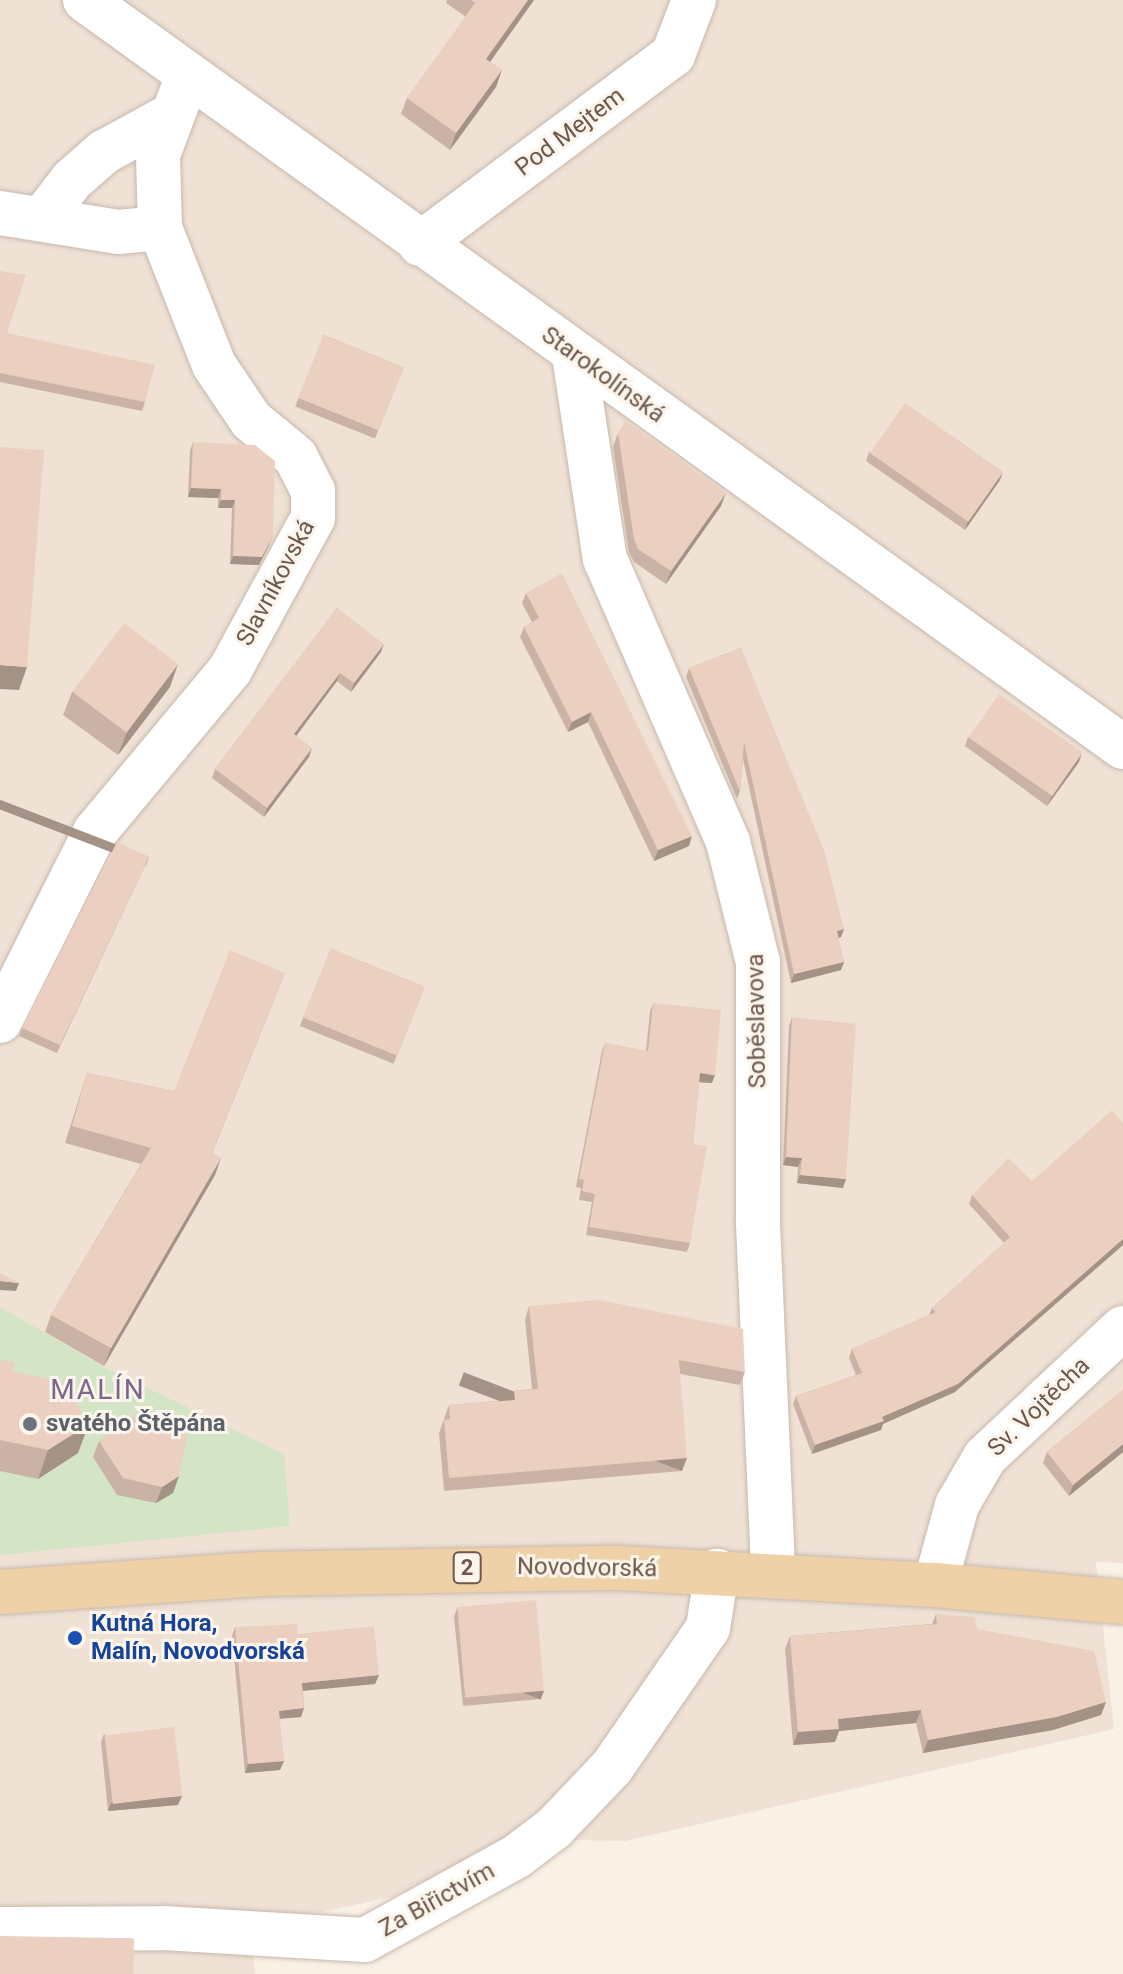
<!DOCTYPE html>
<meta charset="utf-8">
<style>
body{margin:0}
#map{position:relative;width:1123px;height:1974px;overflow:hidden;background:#f9f1e6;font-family:Roboto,sans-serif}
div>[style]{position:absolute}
.residential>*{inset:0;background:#efe2d5}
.green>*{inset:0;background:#d4e4c6}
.roads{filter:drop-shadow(0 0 2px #c8b8ad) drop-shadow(0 0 2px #c8b8ad)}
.minor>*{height:44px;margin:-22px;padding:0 22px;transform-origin:22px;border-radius:22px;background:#fff}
.tertiary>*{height:44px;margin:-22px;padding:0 22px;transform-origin:22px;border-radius:22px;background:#fff}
.primary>*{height:44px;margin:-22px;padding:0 22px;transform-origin:22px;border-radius:22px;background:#efd1a7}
.wall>*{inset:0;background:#cab3a6;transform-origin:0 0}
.shaded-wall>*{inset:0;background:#a49287;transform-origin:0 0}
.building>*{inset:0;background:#ebd0c1;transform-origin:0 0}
.dots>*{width:22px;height:22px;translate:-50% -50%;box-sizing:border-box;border:4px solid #fcf5eb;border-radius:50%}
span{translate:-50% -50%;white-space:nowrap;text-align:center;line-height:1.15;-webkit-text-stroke:6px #fcf5eb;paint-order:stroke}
.shield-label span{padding:2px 6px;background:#fcf5eb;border:2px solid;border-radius:6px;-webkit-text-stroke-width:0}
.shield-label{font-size:22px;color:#6e584e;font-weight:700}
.street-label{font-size:24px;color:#6e584e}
.worship-label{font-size:24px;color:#5b616d;font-weight:700}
.left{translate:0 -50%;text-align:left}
.transit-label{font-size:24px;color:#164399;font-weight:700}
.quarter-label{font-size:28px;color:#7c668b;letter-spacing:2px}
</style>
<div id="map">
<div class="residential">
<i style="clip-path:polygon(0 0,1123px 0,1123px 1563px,1096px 1562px,1114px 1729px,625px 1841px,575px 1840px,542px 1812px,470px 1860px,391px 1897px,313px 1914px,250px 1911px,255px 1974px,0 1974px)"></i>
</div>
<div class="green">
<i style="clip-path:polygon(0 1307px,104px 1367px,284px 1454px,290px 1526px,0 1555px)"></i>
</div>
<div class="roads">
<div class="minor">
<i style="left:0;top:213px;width:120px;rotate:9.1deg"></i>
<i style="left:118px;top:232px;width:42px;rotate:-5.4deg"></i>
<i style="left:42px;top:219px;width:49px;rotate:-52.4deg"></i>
<i style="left:72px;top:180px;width:43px;rotate:-41.2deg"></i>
<i style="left:104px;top:152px;width:73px;rotate:-28.7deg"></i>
<i style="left:420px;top:244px;width:316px;rotate:-36.8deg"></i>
<i style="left:673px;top:55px;width:59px;rotate:-69.1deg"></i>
<i style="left:574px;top:355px;width:206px;rotate:81.4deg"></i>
<i style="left:605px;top:559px;width:309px;rotate:66.5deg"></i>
<i style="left:728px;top:842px;width:124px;rotate:76deg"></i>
<i style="left:758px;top:962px;width:262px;rotate:90deg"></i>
<i style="left:758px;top:1224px;width:350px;rotate:87.5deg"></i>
<i style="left:0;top:1021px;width:212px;rotate:-63.3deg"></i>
<i style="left:95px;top:832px;width:211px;rotate:-50.2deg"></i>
<i style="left:230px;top:670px;width:173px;rotate:-61.4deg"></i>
<i style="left:313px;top:518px;width:27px;rotate:-90deg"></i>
<i style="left:313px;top:491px;width:38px;rotate:-117deg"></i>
<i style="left:296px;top:457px;width:58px;rotate:-140.6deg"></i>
<i style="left:251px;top:420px;width:66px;rotate:-123.9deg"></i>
<i style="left:214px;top:365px;width:147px;rotate:-111.5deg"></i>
<i style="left:160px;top:228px;width:73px;rotate:-91.6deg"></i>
<i style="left:158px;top:155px;width:82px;rotate:-69.4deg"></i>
<i style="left:0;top:1929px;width:164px;rotate:-0.3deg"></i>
<i style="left:164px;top:1928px;width:201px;rotate:3.4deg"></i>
<i style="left:365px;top:1940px;width:174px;rotate:-28.9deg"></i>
<i style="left:517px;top:1856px;width:46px;rotate:-37.1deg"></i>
<i style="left:554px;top:1828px;width:84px;rotate:-46.4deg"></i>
<i style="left:612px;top:1767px;width:169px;rotate:-55.4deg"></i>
<i style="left:708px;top:1628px;width:58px;rotate:-81deg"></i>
</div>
<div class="tertiary">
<i style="left:85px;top:0;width:1279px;rotate:35.74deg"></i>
<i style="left:935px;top:1585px;width:83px;rotate:-74.6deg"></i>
<i style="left:957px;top:1505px;width:56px;rotate:-59.7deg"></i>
<i style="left:985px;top:1457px;width:189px;rotate:-43.1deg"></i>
</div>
<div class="primary">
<i style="left:0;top:1592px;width:259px;rotate:-4deg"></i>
<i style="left:258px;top:1574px;width:360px;rotate:-1deg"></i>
<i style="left:618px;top:1568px;width:317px;rotate:3.1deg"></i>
<i style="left:935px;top:1585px;width:189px;rotate:5.2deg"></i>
</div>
</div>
<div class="wall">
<i style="clip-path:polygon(447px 0,534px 0,490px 62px,502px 70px,496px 87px,450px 150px,401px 114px,407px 98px,466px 17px,446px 3px)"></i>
<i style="clip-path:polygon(0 271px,7px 333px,145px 402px,142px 411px,0 382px)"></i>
<i style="left:324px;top:335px;width:86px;height:77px;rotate:22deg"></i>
<i style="clip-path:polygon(618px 433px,721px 506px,666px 584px,634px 562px,629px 552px,613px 447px)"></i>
<i style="clip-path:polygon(193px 442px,270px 544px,259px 565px,230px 564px,232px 508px,218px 508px,218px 498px,188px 497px,190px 451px)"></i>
<i style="clip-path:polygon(869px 452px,1000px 480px,965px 530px,866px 461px)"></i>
<i style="clip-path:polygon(526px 593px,689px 846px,654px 861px,588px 722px,568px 732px,520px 637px,524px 627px,532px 622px,522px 603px)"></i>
<i style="clip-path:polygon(337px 608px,381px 652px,351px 692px,337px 681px,296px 736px,309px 757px,264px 817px,212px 778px,215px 769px)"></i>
<i style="clip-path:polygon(741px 648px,844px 929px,841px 937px,838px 938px,844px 962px,841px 970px,791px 983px,743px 759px,740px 791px,737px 799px,686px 677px,689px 668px)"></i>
<i style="clip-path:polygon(170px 687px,118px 755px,63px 715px,72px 692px)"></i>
<i style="clip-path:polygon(968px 737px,1079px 762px,1047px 806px,965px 746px)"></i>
<i style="clip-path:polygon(149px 857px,57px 1053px,19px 1036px,22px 1028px)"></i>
<i style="left:331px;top:949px;width:101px;height:83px;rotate:22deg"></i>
<i style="clip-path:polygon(285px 973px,212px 1153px,215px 1175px,104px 1366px,45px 1332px,51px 1315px,141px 1164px,65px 1143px,87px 1073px,174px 1091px)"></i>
<i style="clip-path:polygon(653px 1003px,712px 1083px,699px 1082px,693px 1144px,690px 1243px,687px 1252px,586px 1235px,592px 1202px,579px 1200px,581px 1188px,576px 1187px,602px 1051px,605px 1043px,646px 1051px,650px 1012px)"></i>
<i style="clip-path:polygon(792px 1017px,843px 1188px,797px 1183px,798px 1167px,783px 1165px,789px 1026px)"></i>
<i style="clip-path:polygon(1123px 1123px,1123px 1245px,955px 1392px,883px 1424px,881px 1430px,812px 1454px,793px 1404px,796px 1396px,856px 1375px,849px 1358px,852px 1349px,929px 1315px,932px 1308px,1004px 1243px,969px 1204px,972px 1195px,1032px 1181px)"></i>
<i style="clip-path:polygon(529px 1306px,745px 1372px,740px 1385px,680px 1374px,682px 1471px,444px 1491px,439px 1433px,449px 1405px,511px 1400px,514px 1391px,532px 1389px,525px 1320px)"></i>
<i style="clip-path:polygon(0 1360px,13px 1371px,78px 1453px,38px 1479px,0 1471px)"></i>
<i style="clip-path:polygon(1123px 1390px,1123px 1452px,1069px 1496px,1043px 1463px,1047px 1452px)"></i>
<i style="clip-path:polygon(99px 1441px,173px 1493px,156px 1503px,117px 1495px,93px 1457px)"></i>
<i style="clip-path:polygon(457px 1608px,541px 1699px,463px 1706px,454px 1617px)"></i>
<i style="clip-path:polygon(936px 1614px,977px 1629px,1106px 1702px,1101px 1715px,1053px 1730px,923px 1753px,916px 1723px,839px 1731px,835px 1742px,793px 1745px,785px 1649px,790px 1636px,932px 1624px)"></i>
<i style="clip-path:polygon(235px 1627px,298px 1634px,379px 1675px,375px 1684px,303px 1691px,304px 1708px,301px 1717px,279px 1719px,284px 1761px,280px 1770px,245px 1773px,232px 1636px)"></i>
<i style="clip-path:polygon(104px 1734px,178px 1805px,108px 1811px,101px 1742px)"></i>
</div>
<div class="shaded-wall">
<i style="clip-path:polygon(528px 0,534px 0,480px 76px,486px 59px)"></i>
<i style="clip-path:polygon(502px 70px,496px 87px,450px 150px,456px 133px)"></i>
<i style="clip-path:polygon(1003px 472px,1000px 480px,965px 530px,968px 521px)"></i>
<i style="clip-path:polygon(191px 488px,221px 489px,218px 498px,188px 497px)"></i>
<i style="clip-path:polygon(726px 493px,721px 506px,666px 584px,671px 571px)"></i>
<i style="clip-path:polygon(221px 500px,235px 500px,232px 508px,218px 508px)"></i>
<i style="clip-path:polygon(273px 536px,259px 565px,230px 564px,233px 556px)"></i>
<i style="clip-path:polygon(384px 644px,381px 652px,351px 692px,354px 683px)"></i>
<i style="clip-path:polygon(178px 664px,170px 687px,118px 755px,127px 732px)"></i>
<i style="clip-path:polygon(0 665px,27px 667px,19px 690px,0 689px)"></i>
<i style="clip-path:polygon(340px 673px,337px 681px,291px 743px,294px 734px)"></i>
<i style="clip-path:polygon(591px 712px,588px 722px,568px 732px,572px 722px)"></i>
<i style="clip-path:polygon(312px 748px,309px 757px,264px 817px,267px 808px)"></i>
<i style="clip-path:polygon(1082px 753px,1079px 762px,1047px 806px,1051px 798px)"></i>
<i style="clip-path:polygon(692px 836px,689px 846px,654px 861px,658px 850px)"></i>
<i style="left:149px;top:857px;width:9px;height:208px;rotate:111deg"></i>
<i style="clip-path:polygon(844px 929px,841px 937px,834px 940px,837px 931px)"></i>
<i style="clip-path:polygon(844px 962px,841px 970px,791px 983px,794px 974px)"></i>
<i style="clip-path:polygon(700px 1073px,715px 1075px,712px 1083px,697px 1082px)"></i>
<i style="clip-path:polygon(786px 1157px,802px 1158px,798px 1167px,783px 1165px)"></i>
<i style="clip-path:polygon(221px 1158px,215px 1175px,104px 1366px,111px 1348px)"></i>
<i style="clip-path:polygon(800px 1175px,846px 1179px,843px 1188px,797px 1183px)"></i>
<i style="clip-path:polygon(1123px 1239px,1123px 1245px,955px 1392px,883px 1424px,881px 1430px,812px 1454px,815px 1445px)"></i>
<i style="clip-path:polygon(0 1281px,19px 1283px,16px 1291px,0 1290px)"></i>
<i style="clip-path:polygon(89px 1424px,78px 1453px,38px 1479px,48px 1450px)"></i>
<i style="clip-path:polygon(1123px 1444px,1123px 1452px,1069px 1496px,1073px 1485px)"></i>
<i style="left:687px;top:1458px;width:14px;height:239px;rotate:111deg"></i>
<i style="clip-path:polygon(179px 1476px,173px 1493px,156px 1503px,162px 1487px)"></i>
<i style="clip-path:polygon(379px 1675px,375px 1684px,299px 1691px,302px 1683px)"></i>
<i style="left:544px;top:1691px;width:9px;height:78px;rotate:111deg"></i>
<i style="clip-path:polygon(1106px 1702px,1101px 1715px,1053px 1730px,923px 1753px,928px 1740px)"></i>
<i style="clip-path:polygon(304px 1708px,301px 1717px,275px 1719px,279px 1711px)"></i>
<i style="clip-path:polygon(921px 1710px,916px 1723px,839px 1731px,835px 1742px,793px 1745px,798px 1732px,838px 1719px)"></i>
<i style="clip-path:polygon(284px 1761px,280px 1770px,245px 1773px,248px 1764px)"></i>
<i style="clip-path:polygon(182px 1796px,178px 1805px,108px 1811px,111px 1803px)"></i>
</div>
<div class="building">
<i style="clip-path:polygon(471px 0,528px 0,486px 59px,502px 70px,456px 133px,407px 98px,475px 3px)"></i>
<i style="clip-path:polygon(0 271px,26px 275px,7px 333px,155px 365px,145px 402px,0 373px)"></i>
<i style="left:324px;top:335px;width:86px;height:68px;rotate:22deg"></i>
<i style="left:905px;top:403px;width:120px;height:61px;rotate:35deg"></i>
<i style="clip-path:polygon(626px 421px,726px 493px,671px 571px,638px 549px,634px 539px,618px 433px)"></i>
<i style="clip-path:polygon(193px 442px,255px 445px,275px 461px,273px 536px,262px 557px,233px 556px,235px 500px,221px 500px,221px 489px,191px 488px)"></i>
<i style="clip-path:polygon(0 447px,44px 450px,27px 667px,0 665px)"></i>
<i style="clip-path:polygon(562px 573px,692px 836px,658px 850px,591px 712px,572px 722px,524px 627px,539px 618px,526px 593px)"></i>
<i style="clip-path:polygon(337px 608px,384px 644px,354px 683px,340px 673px,294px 734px,312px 748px,267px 808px,215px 769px)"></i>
<i style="left:124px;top:623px;width:68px;height:86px;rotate:37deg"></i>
<i style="clip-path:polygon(741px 648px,825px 853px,844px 929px,837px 931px,844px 962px,794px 974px,744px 742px,740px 791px,689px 668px)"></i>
<i style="left:999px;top:694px;width:102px;height:53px;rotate:35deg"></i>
<i style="clip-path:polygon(117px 842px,149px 857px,60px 1045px,22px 1028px)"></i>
<i style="left:331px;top:949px;width:101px;height:74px;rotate:22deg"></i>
<i style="clip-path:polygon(230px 950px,285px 973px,212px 1152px,221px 1158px,111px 1348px,51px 1315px,151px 1148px,72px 1126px,87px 1073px,174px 1091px)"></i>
<i style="clip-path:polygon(653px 1003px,721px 1010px,715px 1075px,700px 1073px,693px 1144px,707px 1146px,690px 1243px,589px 1227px,595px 1194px,582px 1191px,584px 1180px,579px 1179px,605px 1043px,648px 1051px)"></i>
<i style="clip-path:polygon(792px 1017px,856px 1024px,846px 1179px,800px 1175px,802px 1158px,786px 1157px)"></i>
<i style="clip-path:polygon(1112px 1110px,1123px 1123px,1123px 1239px,958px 1384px,882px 1417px,884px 1421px,815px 1445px,796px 1396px,862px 1373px,852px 1349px,936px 1312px,932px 1308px,1010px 1237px,972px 1195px,1008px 1158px,1032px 1181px)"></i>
<i style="clip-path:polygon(0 1273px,19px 1283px,0 1281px)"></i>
<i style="clip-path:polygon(599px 1300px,743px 1329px,745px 1372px,679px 1360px,687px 1458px,449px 1478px,444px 1420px,450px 1419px,449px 1405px,515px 1400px,514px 1391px,538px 1389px,529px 1306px)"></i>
<i style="clip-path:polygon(0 1360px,15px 1362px,13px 1371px,63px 1383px,89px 1424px,48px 1450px,0 1440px)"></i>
<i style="clip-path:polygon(1123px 1390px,1123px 1444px,1073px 1485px,1047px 1452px)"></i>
<i style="clip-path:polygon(135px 1414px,179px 1425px,187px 1437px,179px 1476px,162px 1487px,123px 1478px,99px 1441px)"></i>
<i style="left:536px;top:1600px;width:91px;height:79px;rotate:85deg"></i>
<i style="clip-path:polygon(936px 1614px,975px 1617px,977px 1629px,1094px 1651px,1106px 1702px,1057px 1717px,928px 1740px,921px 1710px,838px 1719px,839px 1729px,798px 1732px,790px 1636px,937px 1624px)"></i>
<i style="clip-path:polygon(297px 1624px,298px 1634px,374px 1626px,379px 1675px,302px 1683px,304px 1708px,279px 1711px,284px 1761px,248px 1764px,235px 1627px)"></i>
<i style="left:174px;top:1727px;width:69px;height:70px;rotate:83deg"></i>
<i style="left:0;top:1936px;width:134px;height:38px;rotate:1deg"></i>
</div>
<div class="dots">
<i style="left:30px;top:1424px;background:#6b7280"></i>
<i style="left:75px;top:1638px;background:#1a4fb4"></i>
</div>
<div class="shield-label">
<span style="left:467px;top:1568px">2</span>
</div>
<div class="street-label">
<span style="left:570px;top:132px;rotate:-37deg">Pod Mejtem</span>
<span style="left:603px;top:375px;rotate:36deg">Starokolínská</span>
<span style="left:276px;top:583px;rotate:-62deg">Slavníkovská</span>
<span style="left:757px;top:1021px;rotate:-91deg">Soběslavova</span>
<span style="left:1039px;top:1407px;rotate:-44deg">Sv. Vojtěcha</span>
<span style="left:587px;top:1568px;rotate:1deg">Novodvorská</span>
<span style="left:437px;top:1900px;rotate:-29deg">Za Biřictvím</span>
</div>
<div class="worship-label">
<span class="left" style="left:46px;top:1424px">svatého Štěpána</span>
</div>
<div class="transit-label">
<span class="left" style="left:91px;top:1638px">Kutná Hora,<br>Malín, Novodvorská</span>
</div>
<div class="quarter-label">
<span style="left:98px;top:1390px">MALÍN</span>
</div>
</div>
